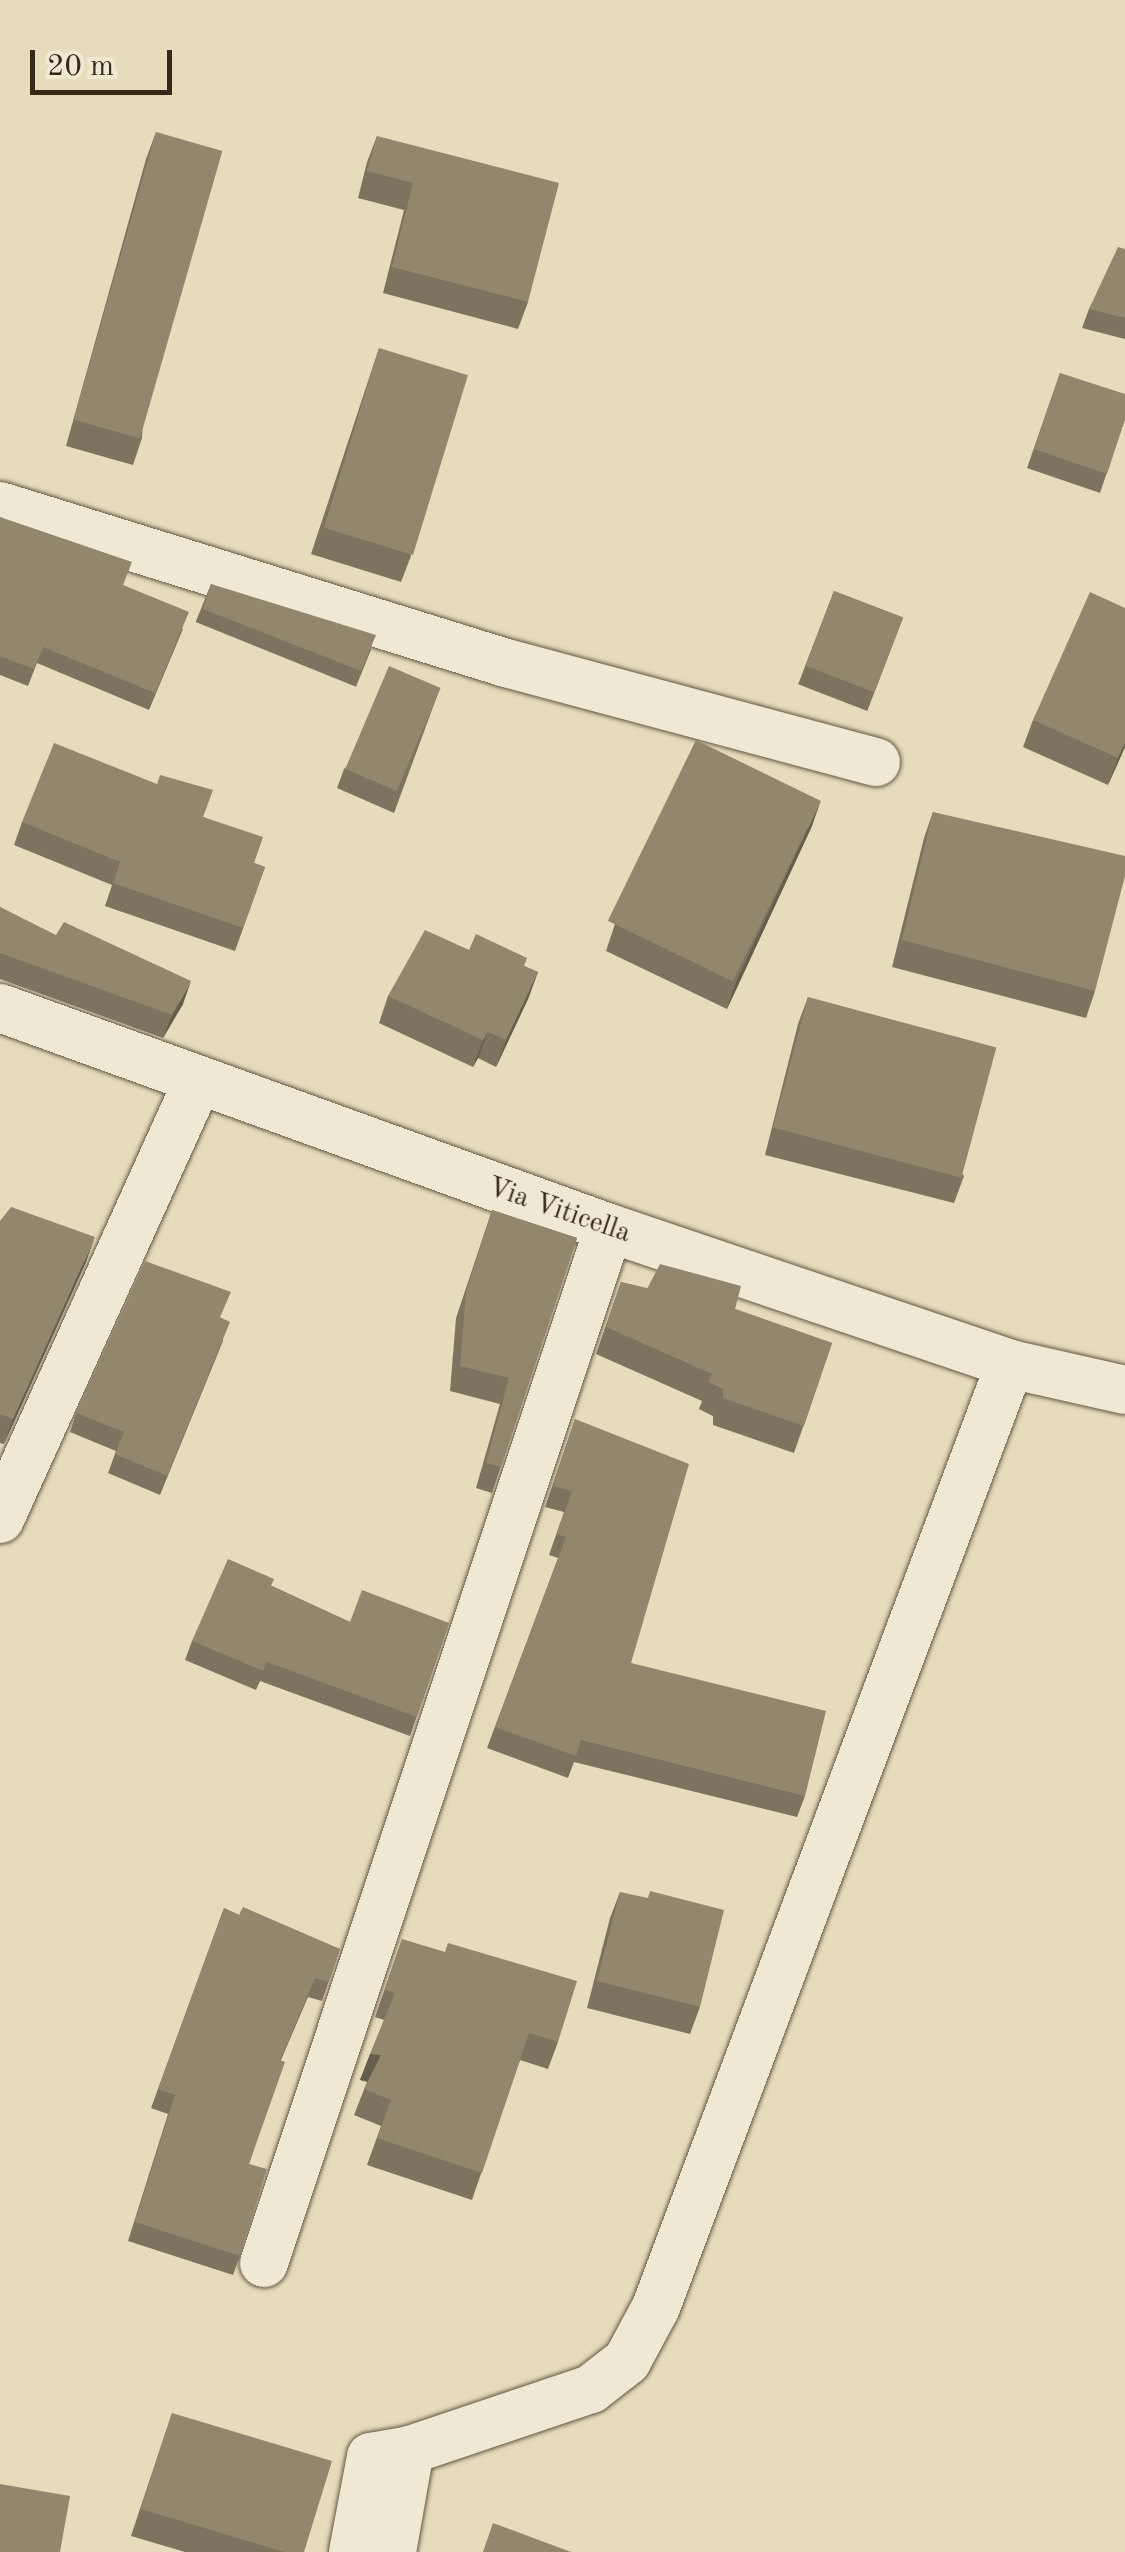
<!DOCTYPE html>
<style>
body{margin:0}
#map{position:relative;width:1125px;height:2552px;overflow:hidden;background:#e6dbbb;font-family:"Old Standard TT",serif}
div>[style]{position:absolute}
.roads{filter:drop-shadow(0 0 2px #625642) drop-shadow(0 0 2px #625642)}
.street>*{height:48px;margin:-24px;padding:0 24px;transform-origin:24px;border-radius:24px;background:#efe8d3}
.wall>*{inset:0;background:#7e735e;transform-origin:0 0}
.shaded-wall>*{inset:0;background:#665e4c}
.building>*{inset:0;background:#92866d;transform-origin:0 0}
span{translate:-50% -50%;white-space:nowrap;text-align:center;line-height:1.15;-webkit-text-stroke:8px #efe8d3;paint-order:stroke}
.street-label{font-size:28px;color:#362919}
.scale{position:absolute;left:30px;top:50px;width:142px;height:45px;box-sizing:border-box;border:5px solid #362919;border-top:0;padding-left:12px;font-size:30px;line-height:35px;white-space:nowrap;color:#362919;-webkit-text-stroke:8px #efe8d3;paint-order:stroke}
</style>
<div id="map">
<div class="roads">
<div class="street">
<i style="left:0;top:506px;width:530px;rotate:17.24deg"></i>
<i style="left:506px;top:663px;width:383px;rotate:15deg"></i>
<i style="left:0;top:1008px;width:648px;rotate:19.86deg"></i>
<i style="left:609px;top:1228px;width:423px;rotate:18.7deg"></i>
<i style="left:1010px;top:1364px;width:118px;rotate:12.7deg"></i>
<i style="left:0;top:1519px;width:478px;rotate:-65.7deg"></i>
<i style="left:264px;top:2263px;width:1091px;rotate:-71.57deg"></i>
<i style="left:353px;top:2552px;width:97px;rotate:-79.3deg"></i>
<i style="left:371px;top:2457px;width:40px;rotate:-10deg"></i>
<i style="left:392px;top:2552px;width:104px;rotate:-80deg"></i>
<i style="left:410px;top:2450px;width:191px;rotate:-18.6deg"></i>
<i style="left:591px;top:2389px;width:46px;rotate:-37.9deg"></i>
<i style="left:627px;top:2361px;width:61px;rotate:-61.8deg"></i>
<i style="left:656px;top:2307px;width:1007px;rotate:-69.42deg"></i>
</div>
</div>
<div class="wall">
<i style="clip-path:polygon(156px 132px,142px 438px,133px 465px,66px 446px,146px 159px)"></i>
<i style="clip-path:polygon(377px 136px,528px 302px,518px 329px,383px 293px,404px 210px,358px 198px,367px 162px)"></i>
<i style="clip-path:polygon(1125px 249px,1125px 339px,1082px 328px,1089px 309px)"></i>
<i style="clip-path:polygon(379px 348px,411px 556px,401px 582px,311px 554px)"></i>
<i style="clip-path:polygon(1060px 373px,1125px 419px,1100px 493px,1027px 468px)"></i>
<i style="clip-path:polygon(0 517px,123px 585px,183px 629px,149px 710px,37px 663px,28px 686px,0 675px)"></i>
<i style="left:211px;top:584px;width:173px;height:41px;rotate:22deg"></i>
<i style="left:834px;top:591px;width:74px;height:100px;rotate:21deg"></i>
<i style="clip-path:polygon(440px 688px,394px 813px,337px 788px,344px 769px)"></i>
<i style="clip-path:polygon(1033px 720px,1125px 747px,1108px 785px,1023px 747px)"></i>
<i style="clip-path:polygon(933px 812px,1095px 991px,1086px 1018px,892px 967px,924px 838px)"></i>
<i style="clip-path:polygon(204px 817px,254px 863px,265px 867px,235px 951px,105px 906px,112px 885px,14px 845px,22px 822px)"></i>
<i style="clip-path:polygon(812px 826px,727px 1009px,606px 951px,615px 924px)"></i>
<i style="clip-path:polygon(0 907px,183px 1004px,163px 1038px,0 979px)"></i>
<i style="clip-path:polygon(469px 950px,524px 966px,538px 972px,528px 999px,496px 1067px,478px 1058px,473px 1067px,379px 1023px,388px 996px)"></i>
<i style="clip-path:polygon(808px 997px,964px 1176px,954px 1203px,765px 1155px,798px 1024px)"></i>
<i style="clip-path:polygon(492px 1210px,577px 1238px,492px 1493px,476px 1488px,500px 1404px,450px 1391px,456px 1318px)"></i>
<i style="clip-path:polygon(0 1221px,86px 1262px,4px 1444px,0 1443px)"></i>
<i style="clip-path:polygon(621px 1282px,735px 1309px,832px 1343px,794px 1453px,713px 1425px,713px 1416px,699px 1409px,702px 1401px,596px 1354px)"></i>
<i style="clip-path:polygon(221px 1318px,223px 1341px,160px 1495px,108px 1473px,116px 1451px,70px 1432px,76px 1413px)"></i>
<i style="clip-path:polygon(575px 1419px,631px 1663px,805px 1796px,797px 1817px,574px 1762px,568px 1778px,487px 1748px,558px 1558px,549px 1555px,564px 1512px,545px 1507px)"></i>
<i style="clip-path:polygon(272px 1586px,350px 1622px,449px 1623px,410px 1736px,260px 1681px,256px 1690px,185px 1660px,192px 1641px)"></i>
<i style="clip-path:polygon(620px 1892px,700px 2007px,690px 2034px,587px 2008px,610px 1918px)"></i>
<i style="clip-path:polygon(224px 1908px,239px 1915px,340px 1949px,322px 2001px,308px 1997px,281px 2060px,249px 2164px,240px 2256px,233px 2275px,128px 2241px,168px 2114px,151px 2108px)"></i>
<i style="clip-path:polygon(402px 1939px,558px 2042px,548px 2069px,520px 2060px,472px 2200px,367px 2165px,381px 2126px,354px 2115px,367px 2082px,360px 2080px,384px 2020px,375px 2017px)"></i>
<i style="clip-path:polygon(172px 2413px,304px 2552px,185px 2552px,131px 2536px)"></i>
</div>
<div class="shaded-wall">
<i style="clip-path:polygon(1125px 742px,1125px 747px,1108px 785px,1118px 758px)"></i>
<i style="clip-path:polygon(821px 800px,812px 826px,727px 1009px,736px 982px)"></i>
<i style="clip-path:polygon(538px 972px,528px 999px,496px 1067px,506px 1040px)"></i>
<i style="clip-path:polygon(191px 981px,183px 1004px,163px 1038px,172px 1015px)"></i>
<i style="clip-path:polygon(488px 1032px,478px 1058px,473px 1067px,483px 1040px)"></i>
<i style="clip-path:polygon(95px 1237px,86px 1262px,4px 1444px,13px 1419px)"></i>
<i style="clip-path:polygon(370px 2054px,381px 2055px,371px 2082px,360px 2080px)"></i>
</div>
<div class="building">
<i style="left:156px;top:132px;width:69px;height:299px;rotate:16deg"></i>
<i style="clip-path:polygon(377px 136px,559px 183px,528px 302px,392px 267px,413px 183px,367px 171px)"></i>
<i style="clip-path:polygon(1118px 247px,1125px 249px,1125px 318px,1089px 309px)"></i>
<i style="left:379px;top:348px;width:93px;height:188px;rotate:17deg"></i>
<i style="clip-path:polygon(1060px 373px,1125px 394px,1125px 419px,1107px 474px,1034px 449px)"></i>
<i style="clip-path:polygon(0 517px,132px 562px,123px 585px,189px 612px,155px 693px,43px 647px,34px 669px,0 656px)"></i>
<i style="clip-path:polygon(211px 584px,376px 635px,361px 671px,203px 609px)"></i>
<i style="left:834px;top:591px;width:74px;height:80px;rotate:21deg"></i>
<i style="clip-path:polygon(1090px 592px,1125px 608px,1125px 742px,1118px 758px,1033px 720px)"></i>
<i style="left:389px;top:666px;width:56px;height:112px;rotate:23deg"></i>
<i style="left:696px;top:740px;width:139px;height:201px;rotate:26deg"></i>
<i style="clip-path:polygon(54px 743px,157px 784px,160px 775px,213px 790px,203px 817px,263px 837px,254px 863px,265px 867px,243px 928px,113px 883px,120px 862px,22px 822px)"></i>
<i style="clip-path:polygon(933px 812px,1125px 856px,1125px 876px,1095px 991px,902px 940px)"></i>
<i style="clip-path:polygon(0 907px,56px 935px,64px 922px,191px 981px,172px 1015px,0 953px)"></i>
<i style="clip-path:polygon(425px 930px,469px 950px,476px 934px,527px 958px,524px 966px,538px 972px,506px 1040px,488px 1032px,483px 1040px,388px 996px)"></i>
<i style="left:808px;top:997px;width:195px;height:135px;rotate:15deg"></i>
<i style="clip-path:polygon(11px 1207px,95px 1237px,13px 1419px,0 1414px,0 1221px)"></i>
<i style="clip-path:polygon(492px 1210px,577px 1238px,501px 1467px,486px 1463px,509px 1378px,460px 1366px,466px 1292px)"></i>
<i style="clip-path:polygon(145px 1261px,231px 1292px,220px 1317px,230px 1322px,167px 1476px,115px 1454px,124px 1432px,76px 1413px)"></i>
<i style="clip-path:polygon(660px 1264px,741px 1286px,735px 1309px,832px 1343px,804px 1426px,723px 1398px,723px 1389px,708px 1382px,712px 1374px,606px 1327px,621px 1282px,647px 1289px)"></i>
<i style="clip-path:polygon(575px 1419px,689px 1464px,631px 1663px,826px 1711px,805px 1796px,581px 1740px,576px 1756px,495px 1727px,566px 1537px,557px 1534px,572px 1491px,553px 1486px)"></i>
<i style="clip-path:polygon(228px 1559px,274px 1579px,271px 1586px,350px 1622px,362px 1590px,449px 1623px,417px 1717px,267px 1662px,263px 1671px,192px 1641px)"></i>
<i style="clip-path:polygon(650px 1891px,724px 1910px,700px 2007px,597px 1981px,620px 1892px,648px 1898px)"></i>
<i style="clip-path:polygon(243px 1907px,340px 1949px,329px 1982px,315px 1978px,280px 2060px,285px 2062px,249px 2164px,267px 2169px,240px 2256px,135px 2222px,175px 2095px,158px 2089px,224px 1908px,239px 1915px)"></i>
<i style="clip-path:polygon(402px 1939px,445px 1952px,448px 1943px,577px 1981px,558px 2042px,529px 2033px,482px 2173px,377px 2138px,391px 2100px,364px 2089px,381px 2055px,370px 2054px,395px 1993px,385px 1990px)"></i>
<i style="clip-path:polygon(172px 2413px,332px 2461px,304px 2552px,284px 2552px,141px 2509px)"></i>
<i style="clip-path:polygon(0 2484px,70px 2496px,60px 2552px,0 2552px)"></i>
<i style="clip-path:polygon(493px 2523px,571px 2552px,483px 2552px)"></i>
</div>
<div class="street-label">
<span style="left:559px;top:1211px;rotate:19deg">Via Viticella</span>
</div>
<div class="scale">20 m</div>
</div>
